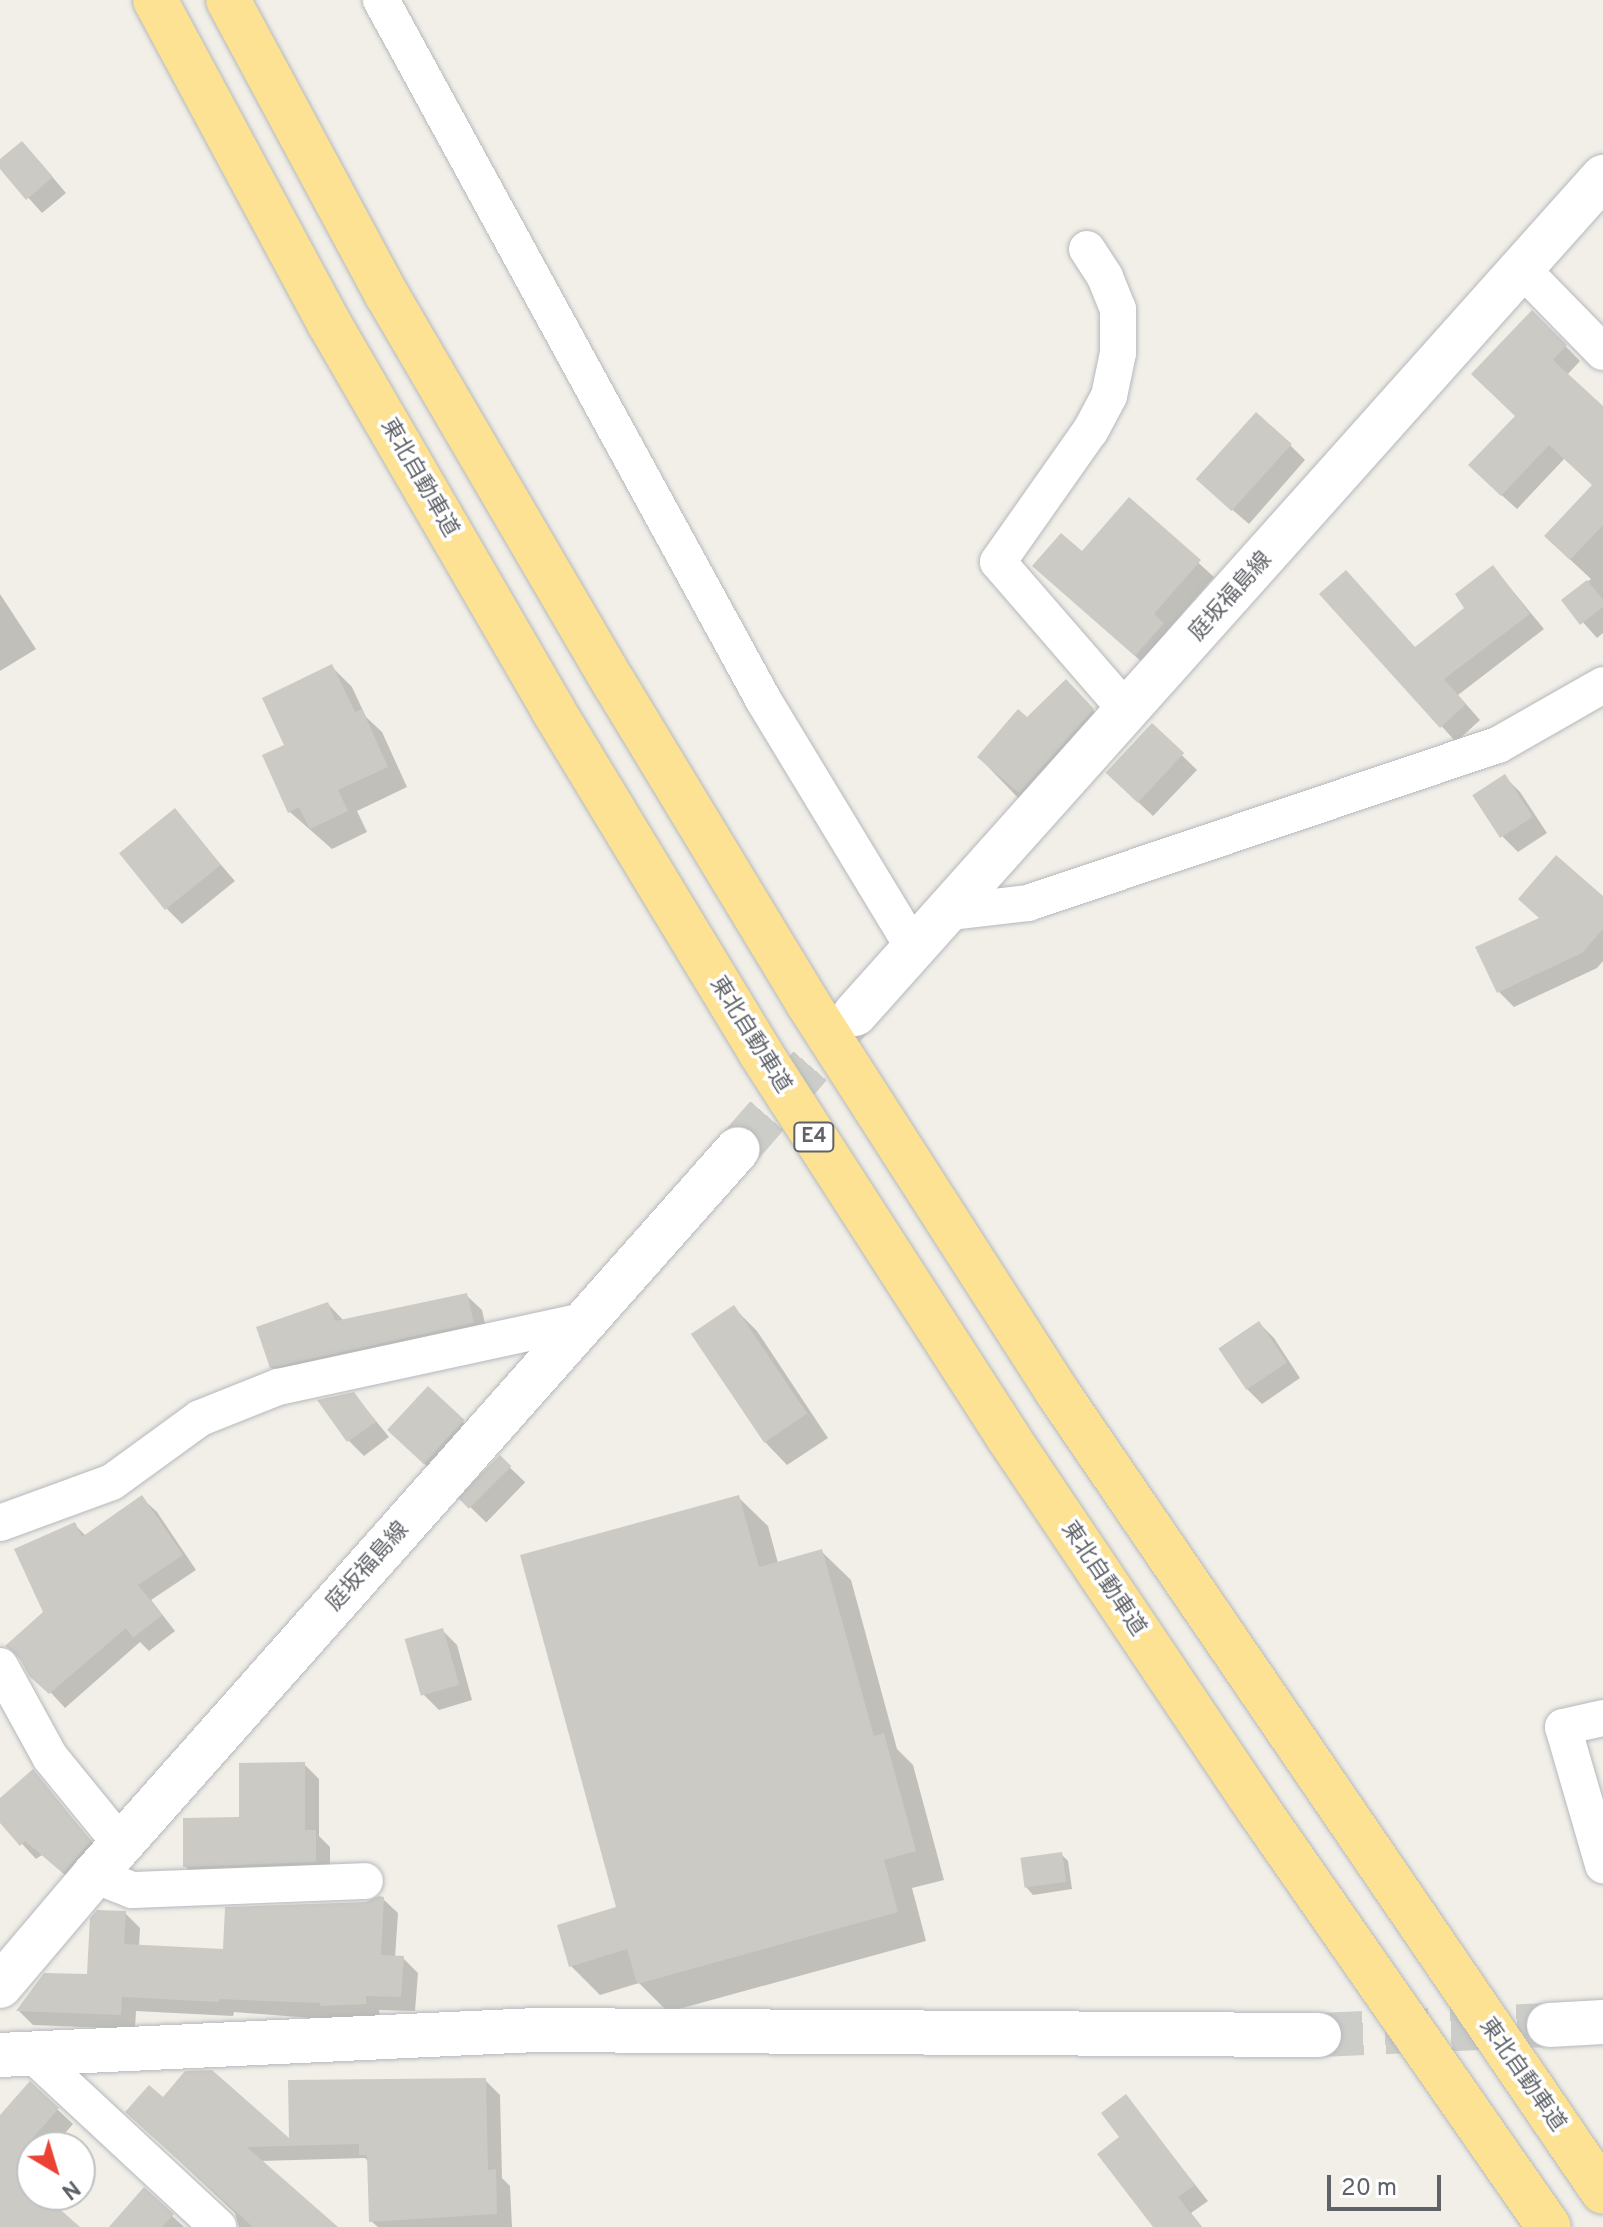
<!DOCTYPE html>
<meta charset="utf-8">
<style>
body{margin:0}
#map{position:relative;width:1603px;height:2227px;overflow:hidden;background:#f1efe8;font-family:Overpass,"Noto Sans JP",sans-serif}
div>[style]{position:absolute}
.shadow>*{inset:0;background:#0003;transform-origin:0 0}
.building>*{inset:0;background:#cccac5;transform-origin:0 0}
.tertiary-tunnel>*{height:44px;margin-top:-22px;transform-origin:0;background:repeating-linear-gradient(90deg,#ccccc8 0 44px,transparent 0 66px)}
.secondary-tunnel>*{height:44px;margin-top:-22px;transform-origin:0;background:repeating-linear-gradient(90deg,#ccccc8 0 44px,transparent 0 66px)}
.roads{filter:drop-shadow(0 0 2px #b5b8bc) drop-shadow(0 0 2px #b5b8bc)}
.minor>*{height:36px;margin:-18px;padding:0 18px;transform-origin:18px;border-radius:18px;background:#fff}
.tertiary>*{height:44px;margin:-22px;padding:0 22px;transform-origin:22px;border-radius:22px;background:#fff}
.secondary>*{height:44px;margin:-22px;padding:0 22px;transform-origin:22px;border-radius:22px;background:#fff}
.motorway>*{height:44px;margin:-22px;padding:0 22px;transform-origin:22px;border-radius:22px;background:#fde293}
span{translate:-50% -50%;white-space:nowrap;text-align:center;line-height:1.15;-webkit-text-stroke:7px #fff;paint-order:stroke}
.shield-label span{padding:2px 6px;background:#fff;border:2px solid;border-radius:6px;-webkit-text-stroke-width:0}
.shield-label{font-size:20px;color:#5f6368;font-weight:700}
.street-label{font-size:22px;color:#5f6368}
.north{position:absolute;left:16px;top:2131px;width:80px;height:80px;box-sizing:border-box;background:#fff;border:2px solid #bfc1c3;border-radius:50%;rotate:142deg;font-size:22px;font-weight:700;line-height:32px;text-align:center;color:#5f6368}
.north::after{content:'';display:block;margin:auto;width:28px;height:36px;background:#ea4335;clip-path:polygon(50% 0,100% 100%,50% 72%,0 100%)}
.scale{position:absolute;left:1327px;top:2175px;width:114px;height:36px;box-sizing:border-box;border:4px solid #5f6368;border-top:0;padding-left:10px;font-size:24px;line-height:28px;white-space:nowrap;color:#5f6368;-webkit-text-stroke:6px #fff;paint-order:stroke}
</style>
<div id="map">
<div class="shadow">
<i style="clip-path:polygon(37px 159px,66px 193px,42px 213px,0 166px,0 162px)"></i>
<i style="clip-path:polygon(1532px 312px,1580px 361px,1567px 375px,1603px 409px,1603px 633px,1597px 638px,1564px 601px,1591px 579px,1561px 551px,1594px 486px,1565px 458px,1517px 509px,1485px 480px,1518px 416px)"></i>
<i style="clip-path:polygon(1290px 445px,1305px 460px,1249px 524px,1215px 495px)"></i>
<i style="clip-path:polygon(1129px 500px,1214px 577px,1168px 630px,1178px 639px,1151px 670px,1050px 581px,1083px 554px)"></i>
<i style="clip-path:polygon(1493px 567px,1544px 629px,1458px 695px,1480px 720px,1456px 742px,1322px 594px,1416px 649px,1467px 608px)"></i>
<i style="clip-path:polygon(0 594px,36px 649px,0 671px)"></i>
<i style="clip-path:polygon(332px 667px,352px 687px,366px 717px,382px 732px,407px 787px,357px 811px,367px 832px,332px 849px,290px 812px,287px 746px)"></i>
<i style="left:1066px;top:682px;width:58px;height:115px;rotate:46deg"></i>
<i style="clip-path:polygon(1152px 726px,1197px 770px,1153px 816px,1122px 787px)"></i>
<i style="clip-path:polygon(1505px 777px,1520px 792px,1547px 833px,1518px 852px,1503px 837px)"></i>
<i style="clip-path:polygon(174px 811px,235px 881px,182px 924px,167px 909px)"></i>
<i style="clip-path:polygon(1603px 899px,1603px 961px,1597px 968px,1514px 1007px,1499px 992px)"></i>
<i style="clip-path:polygon(466px 1295px,482px 1310px,488px 1338px,287px 1382px,271px 1367px,328px 1304px,344px 1321px)"></i>
<i style="clip-path:polygon(734px 1308px,757px 1331px,828px 1438px,787px 1465px,765px 1442px)"></i>
<i style="clip-path:polygon(1259px 1323px,1274px 1338px,1300px 1378px,1262px 1404px,1247px 1389px)"></i>
<i style="left:428px;top:1388px;width:70px;height:57px;rotate:44deg"></i>
<i style="clip-path:polygon(354px 1394px,389px 1437px,364px 1456px,349px 1441px)"></i>
<i style="left:500px;top:1458px;width:35px;height:56px;rotate:44deg"></i>
<i style="clip-path:polygon(738px 1497px,768px 1526px,778px 1563px,821px 1551px,851px 1580px,897px 1749px,913px 1765px,944px 1880px,912px 1888px,926px 1941px,668px 2012px,639px 1983px,600px 1995px,571px 1966px,618px 1908px)"></i>
<i style="clip-path:polygon(142px 1498px,157px 1512px,196px 1570px,151px 1600px,175px 1631px,149px 1651px,140px 1642px,65px 1708px,8px 1646px,46px 1613px,74px 1524px,86px 1536px)"></i>
<i style="clip-path:polygon(442px 1630px,457px 1645px,472px 1700px,439px 1710px,424px 1695px)"></i>
<i style="clip-path:polygon(304px 1764px,319px 1779px,319px 1836px,330px 1847px,330px 1876px,200px 1881px,185px 1866px)"></i>
<i style="clip-path:polygon(33px 1772px,105px 1857px,79px 1887px,42px 1855px,36px 1859px,0 1820px,0 1801px)"></i>
<i style="clip-path:polygon(1061px 1854px,1068px 1861px,1072px 1889px,1033px 1895px,1026px 1887px)"></i>
<i style="clip-path:polygon(383px 1899px,398px 1913px,395px 1958px,403px 1958px,418px 1973px,415px 2011px,379px 2010px,380px 2018px,337px 2020px,234px 2012px,233px 2016px,136px 2011px,135px 2029px,33px 2025px,19px 2011px,45px 1975px,89px 1976px,125px 1913px,140px 1928px,139px 1947px,225px 1951px)"></i>
<i style="clip-path:polygon(485px 2080px,500px 2095px,502px 2178px,510px 2186px,512px 2227px,378px 2227px,371px 2221px,370px 2163px,365px 2158px,260px 2161px,333px 2227px,239px 2227px,235px 2213px,143px 2127px,163px 2100px,291px 2142px)"></i>
<i style="clip-path:polygon(30px 2084px,73px 2124px,53px 2147px,32px 2147px,32px 2195px,41px 2195px,77px 2227px,0 2227px,0 2118px)"></i>
<i style="clip-path:polygon(1126px 2097px,1208px 2201px,1191px 2213px,1202px 2227px,1155px 2227px,1122px 2138px)"></i>
<i style="clip-path:polygon(144px 2190px,184px 2227px,111px 2227px)"></i>
</div>
<div class="building">
<i style="clip-path:polygon(22px 141px,53px 177px,26px 200px,0 169px,0 159px)"></i>
<i style="clip-path:polygon(1532px 310px,1567px 345px,1553px 360px,1603px 406px,1603px 525px,1570px 560px,1544px 536px,1592px 485px,1549px 445px,1501px 496px,1468px 465px,1515px 416px,1471px 374px)"></i>
<i style="left:1256px;top:412px;width:48px;height:90px;rotate:42deg"></i>
<i style="clip-path:polygon(1129px 497px,1201px 560px,1154px 614px,1164px 623px,1135px 656px,1032px 566px,1061px 533px,1082px 551px)"></i>
<i style="clip-path:polygon(1493px 565px,1530px 614px,1444px 679px,1466px 704px,1440px 728px,1319px 594px,1346px 570px,1415px 647px,1464px 608px,1455px 594px)"></i>
<i style="clip-path:polygon(1587px 580px,1603px 600px,1603px 607px,1580px 625px,1561px 600px)"></i>
<i style="clip-path:polygon(332px 664px,355px 712px,362px 709px,388px 767px,338px 790px,348px 811px,310px 829px,299px 807px,288px 813px,262px 755px,284px 745px,262px 698px)"></i>
<i style="clip-path:polygon(1066px 679px,1094px 709px,1019px 793px,977px 757px,1018px 709px,1027px 717px)"></i>
<i style="left:1152px;top:723px;width:44px;height:68px;rotate:43deg"></i>
<i style="left:1505px;top:774px;width:51px;height:39px;rotate:57deg"></i>
<i style="left:175px;top:808px;width:73px;height:72px;rotate:51deg"></i>
<i style="clip-path:polygon(1556px 855px,1603px 896px,1603px 929px,1582px 953px,1497px 993px,1475px 947px,1539px 918px,1518px 899px)"></i>
<i style="clip-path:polygon(467px 1293px,474px 1323px,270px 1368px,256px 1327px,328px 1302px,335px 1321px)"></i>
<i style="left:734px;top:1305px;width:131px;height:52px;rotate:56deg"></i>
<i style="left:1259px;top:1321px;width:50px;height:49px;rotate:56deg"></i>
<i style="left:428px;top:1386px;width:50px;height:60px;rotate:43deg"></i>
<i style="clip-path:polygon(354px 1392px,376px 1422px,347px 1442px,317px 1400px)"></i>
<i style="left:500px;top:1455px;width:16px;height:60px;rotate:45deg"></i>
<i style="clip-path:polygon(142px 1495px,183px 1555px,138px 1585px,162px 1615px,133px 1638px,126px 1628px,49px 1694px,29px 1676px,18px 1655px,5px 1646px,43px 1612px,14px 1549px,75px 1522px,82px 1537px)"></i>
<i style="clip-path:polygon(739px 1495px,759px 1567px,822px 1549px,874px 1736px,884px 1733px,916px 1851px,884px 1860px,898px 1912px,637px 1984px,627px 1949px,569px 1967px,557px 1925px,616px 1907px,520px 1555px)"></i>
<i style="left:443px;top:1628px;width:59px;height:40px;rotate:74deg"></i>
<i style="clip-path:polygon(305px 1762px,305px 1830px,316px 1830px,316px 1862px,183px 1867px,183px 1818px,239px 1817px,239px 1763px)"></i>
<i style="clip-path:polygon(33px 1769px,91px 1841px,63px 1873px,25px 1841px,20px 1846px,0 1823px,0 1798px)"></i>
<i style="left:1062px;top:1852px;width:30px;height:42px;rotate:82deg"></i>
<i style="clip-path:polygon(379px 1896px,384px 1897px,381px 1955px,404px 1956px,401px 1997px,366px 1996px,366px 2004px,320px 2006px,320px 2003px,219px 1999px,219px 2002px,122px 1997px,121px 2015px,16px 2011px,44px 1973px,87px 1974px,90px 1918px,97px 1910px,126px 1911px,124px 1944px,223px 1949px,225px 1907px,366px 1902px)"></i>
<i style="clip-path:polygon(212px 2070px,289px 2138px,288px 2080px,486px 2078px,488px 2170px,496px 2169px,497px 2214px,369px 2222px,367px 2155px,359px 2155px,359px 2144px,247px 2147px,338px 2227px,253px 2227px,125px 2112px,149px 2085px,163px 2097px,185px 2071px)"></i>
<i style="clip-path:polygon(30px 2081px,59px 2108px,32px 2139px,32px 2195px,44px 2195px,80px 2227px,0 2227px,0 2115px)"></i>
<i style="clip-path:polygon(1126px 2094px,1195px 2185px,1178px 2197px,1201px 2227px,1153px 2227px,1097px 2154px,1119px 2137px,1101px 2113px)"></i>
<i style="clip-path:polygon(144px 2187px,174px 2214px,162px 2227px,109px 2227px)"></i>
</div>
<div class="tertiary-tunnel">
<i style="left:1319px;top:2035px;width:230px;rotate:-2.5deg"></i>
</div>
<div class="secondary-tunnel">
<i style="left:738px;top:1149px;width:179px;rotate:-49.1deg"></i>
</div>
<div class="roads">
<div class="minor">
<i style="left:381px;top:0;width:799px;rotate:61.35deg"></i>
<i style="left:764px;top:701px;width:288px;rotate:58.8deg"></i>
<i style="left:1087px;top:249px;width:33px;rotate:57deg"></i>
<i style="left:1105px;top:277px;width:35px;rotate:68deg"></i>
<i style="left:1118px;top:309px;width:44px;rotate:90deg"></i>
<i style="left:1118px;top:353px;width:44px;rotate:101.8deg"></i>
<i style="left:1109px;top:396px;width:40px;rotate:118deg"></i>
<i style="left:1090px;top:431px;width:160px;rotate:125.1deg"></i>
<i style="left:998px;top:562px;width:198px;rotate:49.1deg"></i>
<i style="left:1522px;top:269px;width:116px;rotate:45.7deg"></i>
<i style="left:942px;top:913px;width:87px;rotate:-6.6deg"></i>
<i style="left:1028px;top:903px;width:496px;rotate:-18.6deg"></i>
<i style="left:1498px;top:745px;width:121px;rotate:-29.7deg"></i>
<i style="left:0;top:1523px;width:119px;rotate:-20.1deg"></i>
<i style="left:112px;top:1482px;width:109px;rotate:-36deg"></i>
<i style="left:200px;top:1418px;width:84px;rotate:-21.7deg"></i>
<i style="left:278px;top:1387px;width:317px;rotate:-12.2deg"></i>
<i style="left:0;top:1666px;width:104px;rotate:61.2deg"></i>
<i style="left:50px;top:1757px;width:112px;rotate:50.8deg"></i>
<i style="left:1603px;top:1718px;width:41px;rotate:167.3deg"></i>
<i style="left:1563px;top:1727px;width:144px;rotate:73.8deg"></i>
<i style="left:94px;top:1875px;width:41px;rotate:21.5deg"></i>
<i style="left:132px;top:1890px;width:233px;rotate:-2.2deg"></i>
<i style="left:33px;top:2055px;width:253px;rotate:42.9deg"></i>
</div>
<div class="tertiary">
<i style="left:1549px;top:2025px;width:54px;rotate:-3.2deg"></i>
<i style="left:0;top:2055px;width:537px;rotate:-2.67deg"></i>
<i style="left:536px;top:2030px;width:783px;rotate:0.37deg"></i>
</div>
<div class="secondary">
<i style="left:855px;top:1014px;width:1123px;rotate:-48.21deg"></i>
<i style="left:0;top:1986px;width:145px;rotate:-49.7deg"></i>
<i style="left:94px;top:1875px;width:970px;rotate:-48.43deg"></i>
</div>
<div class="motorway">
<i style="left:155px;top:0;width:367px;rotate:61.7deg"></i>
<i style="left:329px;top:323px;width:447px;rotate:59.9deg"></i>
<i style="left:553px;top:710px;width:400px;rotate:58.8deg"></i>
<i style="left:760px;top:1052px;width:458px;rotate:57.2deg"></i>
<i style="left:1008px;top:1437px;width:448px;rotate:56.1deg"></i>
<i style="left:1258px;top:1809px;width:509px;rotate:55.16deg"></i>
<i style="left:228px;top:0;width:335px;rotate:61.7deg"></i>
<i style="left:387px;top:295px;width:450px;rotate:59.7deg"></i>
<i style="left:614px;top:683px;width:373px;rotate:58.8deg"></i>
<i style="left:807px;top:1002px;width:465px;rotate:57.3deg"></i>
<i style="left:1058px;top:1393px;width:967px;rotate:55.7deg"></i>
</div>
</div>
<div class="shield-label">
<span style="left:814px;top:1137px">E4</span>
</div>
<div class="street-label">
<span style="left:419px;top:478px;rotate:60deg">東北自動車道</span>
<span style="left:1231px;top:597px;rotate:-48deg">庭坂福島線</span>
<span style="left:750px;top:1035px;rotate:58deg">東北自動車道</span>
<span style="left:368px;top:1567px;rotate:-48deg">庭坂福島線</span>
<span style="left:1103px;top:1579px;rotate:56deg">東北自動車道</span>
<span style="left:1522px;top:2075px;rotate:55deg">東北自動車道</span>
</div>
<div class="north">N</div>
<div class="scale">20 m</div>
</div>
